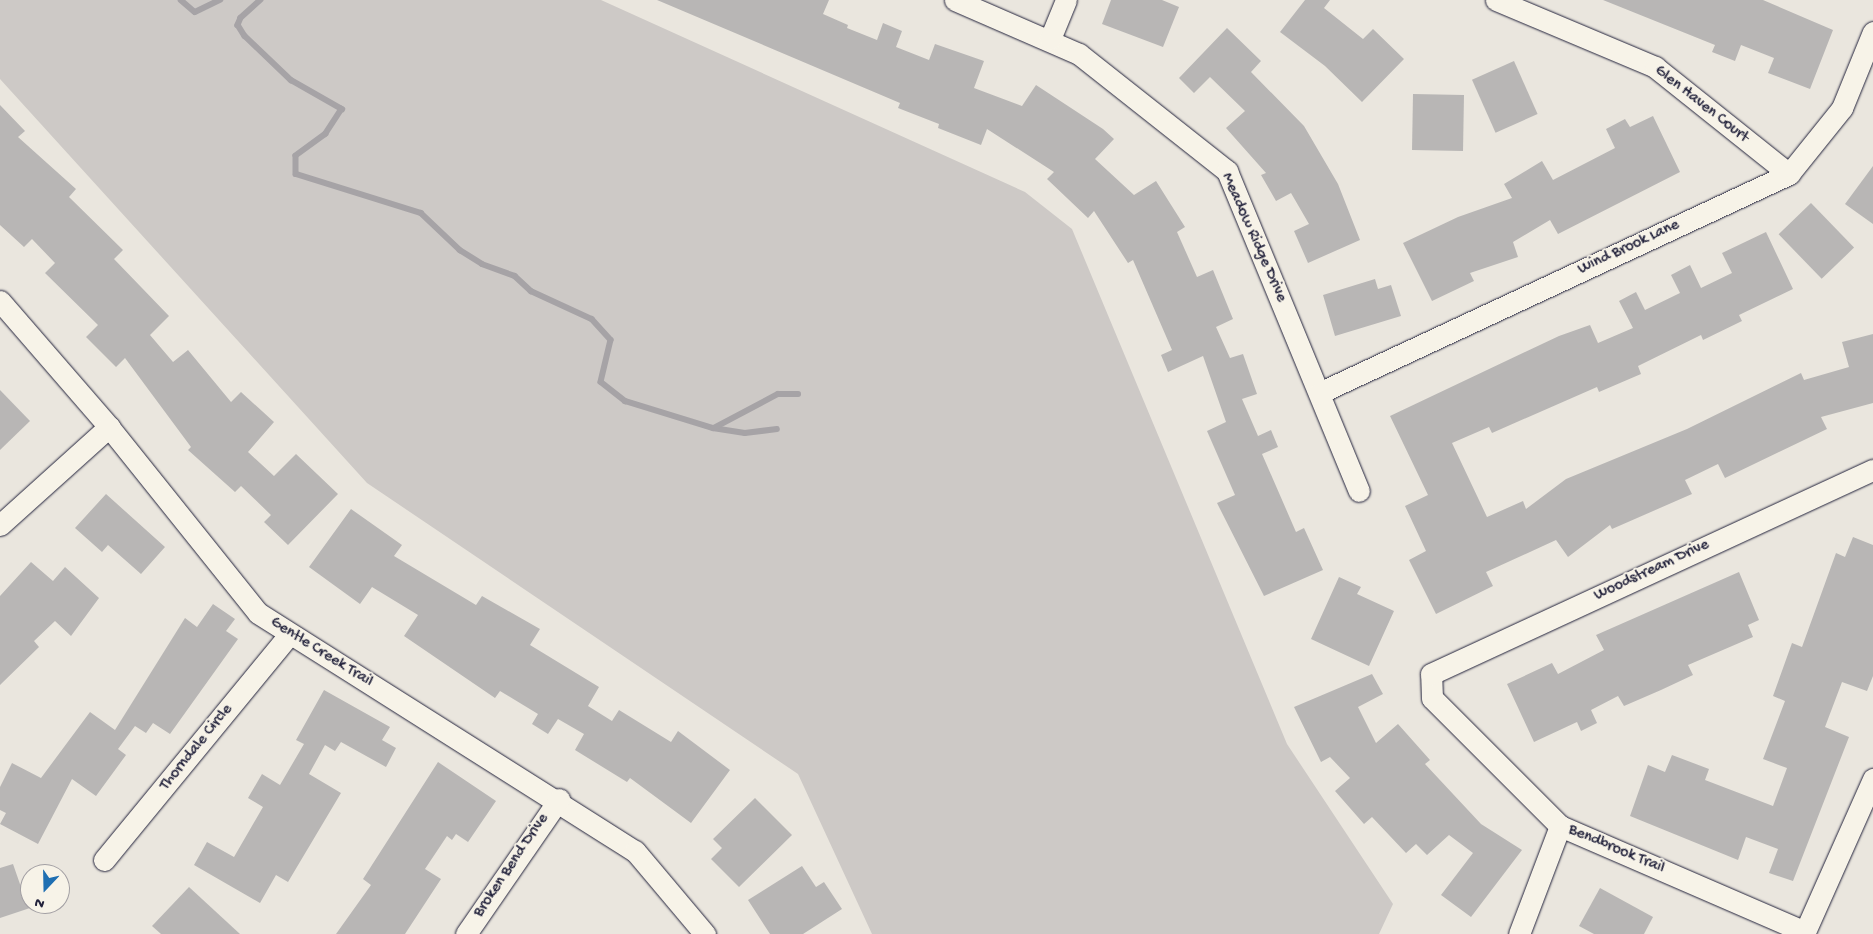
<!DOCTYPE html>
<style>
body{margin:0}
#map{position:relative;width:1873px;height:934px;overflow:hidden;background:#eae6de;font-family:"Gochi Hand",sans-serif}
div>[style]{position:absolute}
.green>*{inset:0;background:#cdc9c6}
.stream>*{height:5.5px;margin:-2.75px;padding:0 2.75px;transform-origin:2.75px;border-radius:2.75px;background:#a6a3a6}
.building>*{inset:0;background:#b8b6b5;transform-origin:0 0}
.roads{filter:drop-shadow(0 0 1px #22223b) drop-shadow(0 0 1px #22223b)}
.street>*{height:21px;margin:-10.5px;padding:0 10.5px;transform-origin:10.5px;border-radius:10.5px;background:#f7f3e8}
span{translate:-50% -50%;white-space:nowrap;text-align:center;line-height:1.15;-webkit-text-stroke:4px #f7f3e8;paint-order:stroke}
.street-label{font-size:16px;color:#22223b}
.north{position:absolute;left:20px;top:864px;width:50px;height:50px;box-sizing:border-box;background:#f7f3e8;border:1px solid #a29fa3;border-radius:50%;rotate:201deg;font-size:14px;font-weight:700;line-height:20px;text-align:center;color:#22223b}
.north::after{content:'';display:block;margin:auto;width:18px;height:22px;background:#1f6fb2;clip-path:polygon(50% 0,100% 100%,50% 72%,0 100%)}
</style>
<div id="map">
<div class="green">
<i style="clip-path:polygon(0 0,601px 0,1025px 192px,1072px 229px,1287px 744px,1393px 904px,1379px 934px,872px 934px,798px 774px,367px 483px,0 79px)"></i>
</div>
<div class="stream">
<i style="left:181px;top:0;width:18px;rotate:41deg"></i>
<i style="left:195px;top:12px;width:28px;rotate:-26deg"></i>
<i style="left:261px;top:0;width:27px;rotate:138deg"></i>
<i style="left:241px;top:18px;width:8px;rotate:113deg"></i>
<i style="left:238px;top:25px;width:13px;rotate:58deg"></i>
<i style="left:245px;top:36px;width:64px;rotate:43.7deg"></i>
<i style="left:291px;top:80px;width:59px;rotate:29.6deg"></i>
<i style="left:342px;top:109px;width:30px;rotate:123deg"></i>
<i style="left:326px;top:134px;width:37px;rotate:144deg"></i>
<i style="left:296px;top:156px;width:18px;rotate:90deg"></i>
<i style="left:296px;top:174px;width:131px;rotate:17.3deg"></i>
<i style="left:421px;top:213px;width:54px;rotate:43.5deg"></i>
<i style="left:460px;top:250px;width:26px;rotate:32deg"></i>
<i style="left:482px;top:264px;width:35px;rotate:20deg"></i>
<i style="left:515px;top:276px;width:22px;rotate:43deg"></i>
<i style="left:531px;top:291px;width:67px;rotate:24.7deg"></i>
<i style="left:592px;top:319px;width:28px;rotate:48deg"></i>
<i style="left:611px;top:340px;width:43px;rotate:103.4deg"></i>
<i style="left:601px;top:382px;width:31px;rotate:38deg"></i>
<i style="left:625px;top:401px;width:92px;rotate:17.1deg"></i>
<i style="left:713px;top:428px;width:32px;rotate:9deg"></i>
<i style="left:745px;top:433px;width:32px;rotate:-7deg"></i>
<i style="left:714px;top:428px;width:72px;rotate:-28deg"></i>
<i style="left:778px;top:394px;width:20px"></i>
</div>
<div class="building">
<i style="clip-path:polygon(657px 0,829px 0,823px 14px,848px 25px,847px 28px,877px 40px,883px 23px,902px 31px,896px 47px,929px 60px,935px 44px,984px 61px,974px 88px,1022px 106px,1036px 85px,1103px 129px,1114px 139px,1095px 159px,1134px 195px,1156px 181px,1185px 227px,1177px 232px,1197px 277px,1213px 270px,1233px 319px,1216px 327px,1230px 358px,1243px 354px,1257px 394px,1242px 399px,1258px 436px,1271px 430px,1278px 447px,1262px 454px,1296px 532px,1304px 528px,1323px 570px,1264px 596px,1217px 503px,1235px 495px,1207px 431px,1226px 422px,1203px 356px,1168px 372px,1161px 355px,1172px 350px,1133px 260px,1128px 263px,1094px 211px,1088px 218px,1047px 179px,1054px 172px,987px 129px,981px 145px,938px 128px,939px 124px,898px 108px,900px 103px)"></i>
<i style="clip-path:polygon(1111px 0,1162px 0,1179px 7px,1163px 47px,1102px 24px)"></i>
<i style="clip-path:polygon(1305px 0,1330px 0,1324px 8px,1363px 39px,1373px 29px,1404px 59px,1362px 102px,1325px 66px,1280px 32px)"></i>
<i style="clip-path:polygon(1603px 0,1763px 0,1833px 30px,1810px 89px,1768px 73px,1774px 58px,1741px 45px,1735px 61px,1712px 52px,1715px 45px)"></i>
<i style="clip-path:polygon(1227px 28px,1261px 61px,1251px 72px,1304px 126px,1338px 184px,1360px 240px,1308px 263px,1294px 231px,1309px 224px,1291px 193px,1276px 201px,1261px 175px,1266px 173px,1226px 128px,1245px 111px,1210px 77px,1194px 93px,1179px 78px)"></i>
<i style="left:1514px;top:61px;width:58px;height:46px;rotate:66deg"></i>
<i style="left:1413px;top:94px;width:51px;height:56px;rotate:1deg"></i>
<i style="clip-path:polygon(0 105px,25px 131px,18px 137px,76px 189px,69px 197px,123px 250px,114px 259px,169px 316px,150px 335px,173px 362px,188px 350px,231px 402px,241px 392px,274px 422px,248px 452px,274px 476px,296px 454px,338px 494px,288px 545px,264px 522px,271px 515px,241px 486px,235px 492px,188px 450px,191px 447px,125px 358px,116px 367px,86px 337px,98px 325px,45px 273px,55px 263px,32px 239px,24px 247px,0 225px)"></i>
<i style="clip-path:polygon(1653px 116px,1680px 172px,1558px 234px,1550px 220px,1513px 242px,1518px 257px,1470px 273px,1474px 281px,1432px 301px,1403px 243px,1458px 217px,1512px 198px,1504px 184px,1542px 161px,1553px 180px,1615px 148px,1606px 129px,1625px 119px,1630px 127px)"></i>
<i style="clip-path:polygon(1873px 166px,1873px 224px,1845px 204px)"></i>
<i style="left:1811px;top:203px;width:62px;height:45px;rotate:46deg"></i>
<i style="clip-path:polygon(1766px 232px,1793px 289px,1739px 315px,1742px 321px,1703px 340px,1701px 335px,1638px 366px,1641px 374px,1599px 392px,1597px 387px,1492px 433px,1489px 427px,1452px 443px,1487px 517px,1523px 501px,1526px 509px,1566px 479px,1687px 429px,1801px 373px,1804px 380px,1849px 367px,1842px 342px,1873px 334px,1873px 403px,1821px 417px,1827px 429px,1725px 478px,1718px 464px,1685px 480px,1692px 494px,1612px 529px,1610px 525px,1568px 557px,1556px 540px,1486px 572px,1493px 586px,1436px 614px,1409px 560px,1426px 551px,1405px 506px,1428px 495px,1390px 416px,1559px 336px,1590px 325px,1598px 343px,1633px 328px,1619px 301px,1636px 292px,1645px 310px,1680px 293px,1671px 275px,1690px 265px,1701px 288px,1732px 273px,1722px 253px)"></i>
<i style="clip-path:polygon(1375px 279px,1378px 289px,1391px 285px,1401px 316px,1335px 336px,1323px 295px)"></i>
<i style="clip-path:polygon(0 390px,30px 421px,0 450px)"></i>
<i style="clip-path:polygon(106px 494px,165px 547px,141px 574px,108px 545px,102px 552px,75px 528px)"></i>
<i style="clip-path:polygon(351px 509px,402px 545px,394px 556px,476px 605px,482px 596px,540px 629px,530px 645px,599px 687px,588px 706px,612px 721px,619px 710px,671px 742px,678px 731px,730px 770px,691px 823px,630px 778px,627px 782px,575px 750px,584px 734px,558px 719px,548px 734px,532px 724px,538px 714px,500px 691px,495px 698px,404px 636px,418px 615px,372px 587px,360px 604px,309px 567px)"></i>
<i style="clip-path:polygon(1853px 537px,1873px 545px,1873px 676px,1867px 691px,1842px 682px,1825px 727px,1849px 737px,1793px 881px,1769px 873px,1778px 849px,1746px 837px,1738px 860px,1630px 816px,1648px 765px,1665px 772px,1672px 755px,1709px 769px,1705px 780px,1773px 806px,1787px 768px,1763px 759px,1785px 701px,1773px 696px,1792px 643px,1802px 647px,1836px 553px,1845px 557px)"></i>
<i style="clip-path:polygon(31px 562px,53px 581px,65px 567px,99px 598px,71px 636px,55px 621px,34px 641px,39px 647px,0 685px,0 596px)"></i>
<i style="clip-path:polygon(1739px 572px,1759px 620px,1748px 625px,1753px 637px,1688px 665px,1693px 675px,1661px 690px,1624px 706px,1618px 696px,1591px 710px,1597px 723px,1581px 731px,1577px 722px,1534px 742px,1507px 684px,1552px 663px,1558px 674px,1604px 650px,1596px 635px)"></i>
<i style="clip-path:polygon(1339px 577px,1361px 587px,1357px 594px,1394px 611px,1369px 666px,1311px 639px)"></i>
<i style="clip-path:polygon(213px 604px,235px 619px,226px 631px,238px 639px,170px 734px,153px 723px,146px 733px,135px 726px,118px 749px,126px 755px,96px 796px,72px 779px,38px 844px,0 824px,6px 813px,0 810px,0 787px,12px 763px,41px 778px,90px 712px,115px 730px,185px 618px,197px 627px)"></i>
<i style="clip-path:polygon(1372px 674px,1383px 694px,1358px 707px,1376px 743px,1398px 724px,1430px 760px,1425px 764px,1481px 824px,1522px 850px,1471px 917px,1441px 895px,1473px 853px,1449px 835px,1427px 855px,1416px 844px,1406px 853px,1372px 817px,1364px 824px,1335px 791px,1350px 778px,1330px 757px,1321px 762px,1294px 707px)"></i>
<i style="clip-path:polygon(324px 690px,390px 727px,382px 740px,396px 748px,386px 767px,341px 742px,335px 751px,325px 745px,309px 774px,341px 793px,288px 882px,276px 875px,260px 903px,194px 865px,207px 842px,234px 857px,263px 807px,248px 798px,262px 774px,280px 785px,304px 744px,296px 740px)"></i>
<i style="clip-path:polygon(438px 762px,496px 801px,468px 842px,456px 834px,452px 840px,447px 836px,425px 869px,441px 879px,405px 934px,336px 934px,371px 885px,363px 879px)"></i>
<i style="clip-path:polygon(755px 798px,792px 835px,739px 887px,711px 859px,722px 848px,713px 839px)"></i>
<i style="clip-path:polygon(13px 864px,21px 887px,30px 884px,30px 908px,0 918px,0 868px)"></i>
<i style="clip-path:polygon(802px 866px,816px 887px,824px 882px,842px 909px,803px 934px,770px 934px,748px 900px)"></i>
<i style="clip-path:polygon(189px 887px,240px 934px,161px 934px,152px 926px)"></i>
<i style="clip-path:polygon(1600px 888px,1653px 917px,1644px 934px,1594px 934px,1579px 926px)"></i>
</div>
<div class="roads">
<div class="street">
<i style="left:955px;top:0;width:135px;rotate:23.5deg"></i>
<i style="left:1079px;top:54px;width:189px;rotate:38.3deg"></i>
<i style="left:1227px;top:171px;width:346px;rotate:67.6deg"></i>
<i style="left:1496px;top:0;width:173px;rotate:22.8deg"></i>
<i style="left:1655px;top:67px;width:171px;rotate:38.6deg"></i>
<i style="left:1050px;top:39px;width:42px;rotate:-67.7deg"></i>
<i style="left:0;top:301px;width:167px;rotate:49.1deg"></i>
<i style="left:109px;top:427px;width:238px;rotate:51.3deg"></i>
<i style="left:258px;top:613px;width:446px;rotate:32.3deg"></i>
<i style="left:635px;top:851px;width:109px;rotate:49.9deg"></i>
<i style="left:1319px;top:393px;width:519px;rotate:-24.98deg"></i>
<i style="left:1789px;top:174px;width:85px;rotate:-51.2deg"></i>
<i style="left:1842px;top:108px;width:82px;rotate:-67.8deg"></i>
<i style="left:0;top:525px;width:147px;rotate:-42deg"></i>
<i style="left:104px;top:860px;width:291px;rotate:-50.6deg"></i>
<i style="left:1805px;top:932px;width:267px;rotate:-156.6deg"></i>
<i style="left:1560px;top:826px;width:181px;rotate:-135deg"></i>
<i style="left:1432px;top:698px;width:24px;rotate:-92deg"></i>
<i style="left:1431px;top:674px;width:487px;rotate:-24.8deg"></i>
<i style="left:466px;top:934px;width:164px;rotate:-55.4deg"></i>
<i style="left:1519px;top:934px;width:116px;rotate:-69.2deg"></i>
<i style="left:1804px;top:934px;width:170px;rotate:-66deg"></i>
</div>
</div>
<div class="street-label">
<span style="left:1701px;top:105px;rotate:38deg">Glen Haven Court</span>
<span style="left:1253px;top:238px;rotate:66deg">Meadow Ridge Drive</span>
<span style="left:1629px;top:248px;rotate:-25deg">Wind Brook Lane</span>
<span style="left:1652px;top:571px;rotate:-25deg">Woodstream Drive</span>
<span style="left:321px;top:653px;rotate:32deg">Gentle Creek Trail</span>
<span style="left:197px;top:748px;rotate:-51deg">Thorndale Circle</span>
<span style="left:1616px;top:850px;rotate:23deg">Bendbrook Trail</span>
<span style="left:512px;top:866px;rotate:-56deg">Broken Bend Drive</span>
</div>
<div class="north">N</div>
</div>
